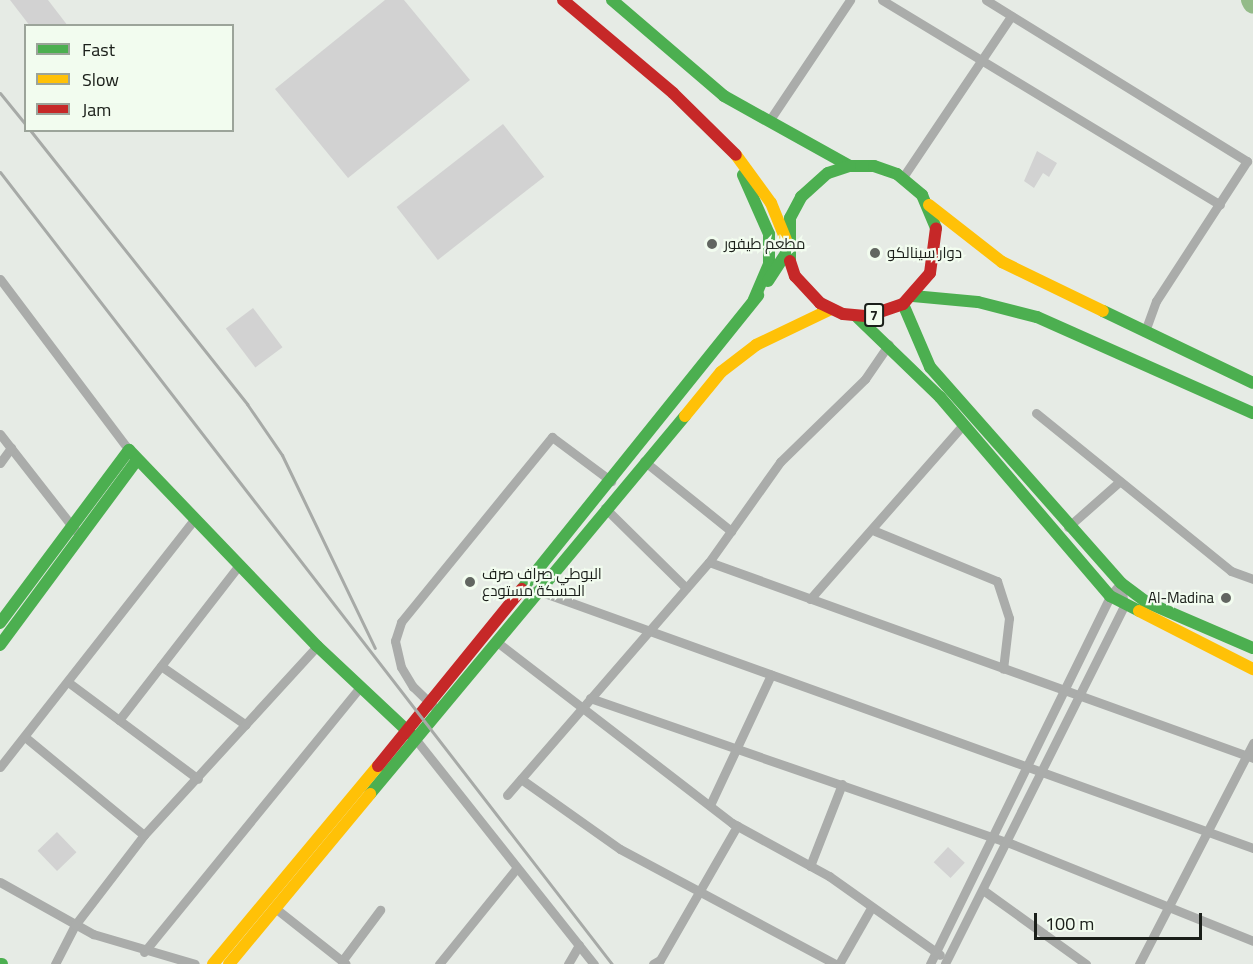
<!DOCTYPE html>
<meta charset="utf-8">
<style>
body{margin:0}
#map{position:relative;width:1253px;height:964px;overflow:hidden;background:#e6ebe5;font-family:Georgia,Cairo,serif}
div>[style]{position:absolute}
.river>*{height:20px;margin:-10px;padding:0 10px;transform-origin:10px;border-radius:10px;background:#94bb89}
.building>*{inset:0;background:#d2d2d2;transform-origin:0 0}
.street>*{height:9px;margin:-4.5px;padding:0 4.5px;transform-origin:4.5px;border-radius:4.5px;background:#aaacaa}
.fast>*{height:12px;margin:-6px;padding:0 6px;transform-origin:6px;border-radius:6px;background:#4caf50}
.slow>*{height:12px;margin:-6px;padding:0 6px;transform-origin:6px;border-radius:6px;background:#ffc107}
.jam>*{height:12px;margin:-6px;padding:0 6px;transform-origin:6px;border-radius:6px;background:#c62828}
.rail>*{height:3px;margin:-1.5px;padding:0 1.5px;transform-origin:1.5px;border-radius:1.5px;background:#a7aaa7}
.dots>*{width:16px;height:16px;translate:-50% -50%;box-sizing:border-box;border:3px solid #f2fcef;border-radius:50%}
span{translate:-50% -50%;white-space:nowrap;text-align:center;line-height:1.15;-webkit-text-stroke:4.5px #f2fcef;paint-order:stroke}
.shield-label span{padding:2px 4px;background:#f2fcef;border:2px solid;border-radius:4px;-webkit-text-stroke-width:0}
.shield-label{font-size:14px;color:#1b1f1a;font-weight:700}
.poi-label{font-size:15px;color:#1b1f1a}
.left{translate:0 -50%;text-align:left}
.right{translate:-100% -50%;text-align:right}
.legend{position:absolute;left:24px;top:24px;width:210px;height:108px;box-sizing:border-box;background:#f2fcef;border:2px solid #9ca49a;margin:0;padding:8px 10px;list-style:none;font-size:18px;color:#1b1f1a}
.legend li{display:flex;align-items:center;gap:12px;height:30px}
.legend b{width:30px;border:2px solid #9ca49a}
.scale{position:absolute;left:1034px;top:913px;width:168px;height:27px;box-sizing:border-box;border:3px solid #1b1f1a;border-top:0;padding-left:8px;font-size:18px;line-height:21px;white-space:nowrap;color:#1b1f1a;-webkit-text-stroke:4px #f2fcef;paint-order:stroke}
</style>
<div id="map">
<div class="river">
<i style="left:1251px;top:0;width:4px;rotate:63deg"></i>
</div>
<div class="building">
<i style="clip-path:polygon(10px 0,48px 0,68px 26px,30px 26px)"></i>
<i style="clip-path:polygon(385px 0,404px 0,470px 80px,348px 178px,275px 89px)"></i>
<i style="left:503px;top:124px;width:67px;height:135px;rotate:52deg"></i>
<i style="clip-path:polygon(1037px 151px,1057px 163px,1049px 177px,1043px 173px,1034px 188px,1024px 181px)"></i>
<i style="left:253px;top:308px;width:49px;height:34px;rotate:53deg"></i>
<i style="left:57px;top:832px;width:28px;height:27px;rotate:46deg"></i>
<i style="left:948px;top:847px;width:23px;height:21px;rotate:43deg"></i>
</div>
<div class="street">
<i style="left:882px;top:0;width:395px;rotate:31.2deg"></i>
<i style="left:986px;top:0;width:307px;rotate:31.7deg"></i>
<i style="left:1247px;top:161px;width:167px;rotate:123deg"></i>
<i style="left:1156px;top:301px;width:33px;rotate:110deg"></i>
<i style="left:769px;top:121px;width:146px;rotate:-56.2deg"></i>
<i style="left:903px;top:177px;width:194px;rotate:-56.1deg"></i>
<i style="left:0;top:279px;width:214px;rotate:53deg"></i>
<i style="left:1036px;top:413px;width:251px;rotate:39deg"></i>
<i style="left:1231px;top:571px;width:23px;rotate:20deg"></i>
<i style="left:0;top:434px;width:122px;rotate:52deg"></i>
<i style="left:644px;top:461px;width:112px;rotate:38.8deg"></i>
<i style="left:0;top:463px;width:19px;rotate:-54deg"></i>
<i style="left:605px;top:508px;width:114px;rotate:44.6deg"></i>
<i style="left:1068px;top:527px;width:69px;rotate:-41.5deg"></i>
<i style="left:875px;top:531px;width:132px;rotate:22.3deg"></i>
<i style="left:997px;top:581px;width:39px;rotate:72deg"></i>
<i style="left:1009px;top:618px;width:51px;rotate:96.7deg"></i>
<i style="left:709px;top:562px;width:578px;rotate:19.81deg"></i>
<i style="left:536px;top:590px;width:762px;rotate:19.79deg"></i>
<i style="left:810px;top:599px;width:232px;rotate:-48.7deg"></i>
<i style="left:497px;top:642px;width:297px;rotate:37.6deg"></i>
<i style="left:732px;top:823px;width:111px;rotate:28.7deg"></i>
<i style="left:829px;top:876px;width:136px;rotate:35.4deg"></i>
<i style="left:161px;top:666px;width:103px;rotate:34.8deg"></i>
<i style="left:68px;top:682px;width:162px;rotate:36.7deg"></i>
<i style="left:590px;top:698px;width:441px;rotate:19.1deg"></i>
<i style="left:1007px;top:842px;width:265px;rotate:21.9deg"></i>
<i style="left:433px;top:706px;width:28px;rotate:-136deg"></i>
<i style="left:413px;top:687px;width:23px;rotate:-121deg"></i>
<i style="left:401px;top:667px;width:27px;rotate:-103deg"></i>
<i style="left:395px;top:641px;width:20px;rotate:-72deg"></i>
<i style="left:401px;top:622px;width:239px;rotate:-50.8deg"></i>
<i style="left:552px;top:437px;width:74px;rotate:36.7deg"></i>
<i style="left:119px;top:720px;width:197px;rotate:-52.2deg"></i>
<i style="left:25px;top:737px;width:154px;rotate:39.5deg"></i>
<i style="left:417px;top:741px;width:285px;rotate:51.6deg"></i>
<i style="left:0;top:767px;width:313px;rotate:-51.9deg"></i>
<i style="left:521px;top:779px;width:121px;rotate:35.3deg"></i>
<i style="left:620px;top:849px;width:244px;rotate:28.1deg"></i>
<i style="left:507px;top:795px;width:308px;rotate:-49.1deg"></i>
<i style="left:709px;top:562px;width:123px;rotate:-54.6deg"></i>
<i style="left:780px;top:462px;width:119px;rotate:-44.3deg"></i>
<i style="left:865px;top:379px;width:42px;rotate:-55.6deg"></i>
<i style="left:710px;top:805px;width:144px;rotate:-64.9deg"></i>
<i style="left:810px;top:866px;width:88px;rotate:-68.7deg"></i>
<i style="left:0;top:882px;width:107px;rotate:29.2deg"></i>
<i style="left:93px;top:934px;width:106px;rotate:16.4deg"></i>
<i style="left:983px;top:890px;width:127px;rotate:35.7deg"></i>
<i style="left:275px;top:908px;width:90px;rotate:38.3deg"></i>
<i style="left:144px;top:952px;width:340px;rotate:-50.8deg"></i>
<i style="left:342px;top:961px;width:64px;rotate:-53.3deg"></i>
<i style="left:55px;top:964px;width:44px;rotate:-62.9deg"></i>
<i style="left:75px;top:925px;width:113px;rotate:-52.5deg"></i>
<i style="left:144px;top:835px;width:256px;rotate:-47.5deg"></i>
<i style="left:439px;top:964px;width:122px;rotate:-51deg"></i>
<i style="left:568px;top:964px;width:22px;rotate:-60deg"></i>
<i style="left:653px;top:964px;width:8px;rotate:-30deg"></i>
<i style="left:660px;top:960px;width:155px;rotate:-60.1deg"></i>
<i style="left:839px;top:964px;width:64px;rotate:-60.3deg"></i>
<i style="left:930px;top:964px;width:410px;rotate:-63.9deg"></i>
<i style="left:1110px;top:596px;width:17px;rotate:-50deg"></i>
<i style="left:1121px;top:583px;width:23px;rotate:83deg"></i>
<i style="left:1124px;top:606px;width:400px;rotate:116.6deg"></i>
<i style="left:1139px;top:964px;width:249px;rotate:-62.7deg"></i>
</div>
<div class="fast">
<i style="left:612px;top:0;width:148px;rotate:40.6deg"></i>
<i style="left:724px;top:96px;width:144px;rotate:29.1deg"></i>
<i style="left:850px;top:166px;width:24px"></i>
<i style="left:874px;top:166px;width:24px;rotate:19deg"></i>
<i style="left:897px;top:174px;width:33px;rotate:40deg"></i>
<i style="left:922px;top:195px;width:36px;rotate:67deg"></i>
<i style="left:743px;top:175px;width:64px;rotate:66.2deg"></i>
<i style="left:769px;top:234px;width:30px;rotate:90deg"></i>
<i style="left:769px;top:264px;width:39px;rotate:113deg"></i>
<i style="left:790px;top:261px;width:43px;rotate:-90deg"></i>
<i style="left:790px;top:218px;width:24px;rotate:-62deg"></i>
<i style="left:801px;top:197px;width:36px;rotate:-42deg"></i>
<i style="left:828px;top:173px;width:23px;rotate:-18deg"></i>
<i style="left:768px;top:281px;width:35px;rotate:-57deg"></i>
<i style="left:913px;top:296px;width:65px;rotate:5.3deg"></i>
<i style="left:978px;top:302px;width:61px;rotate:14.3deg"></i>
<i style="left:1037px;top:317px;width:236px;rotate:24deg"></i>
<i style="left:903px;top:304px;width:69px;rotate:66.8deg"></i>
<i style="left:930px;top:367px;width:288px;rotate:48.5deg"></i>
<i style="left:1121px;top:583px;width:31px;rotate:37deg"></i>
<i style="left:1146px;top:602px;width:116px;rotate:23.3deg"></i>
<i style="left:1103px;top:311px;width:166px;rotate:25.6deg"></i>
<i style="left:856px;top:316px;width:117px;rotate:44deg"></i>
<i style="left:940px;top:397px;width:262px;rotate:49.5deg"></i>
<i style="left:1110px;top:596px;width:33px;rotate:27deg"></i>
<i style="left:522px;top:589px;width:377px;rotate:-51.2deg"></i>
<i style="left:0;top:623px;width:216px;rotate:-53.3deg"></i>
<i style="left:129px;top:450px;width:272px;rotate:46.2deg"></i>
<i style="left:317px;top:646px;width:132px;rotate:43.2deg"></i>
<i style="left:0;top:645px;width:230px;rotate:-53.5deg"></i>
<i style="left:370px;top:794px;width:492px;rotate:-50.2deg"></i>
<i style="left:0;top:964px;width:2px"></i>
</div>
<div class="slow">
<i style="left:736px;top:155px;width:59px;rotate:53.9deg"></i>
<i style="left:771px;top:203px;width:40px;rotate:68deg"></i>
<i style="left:929px;top:205px;width:93px;rotate:38deg"></i>
<i style="left:1002px;top:262px;width:112px;rotate:25.9deg"></i>
<i style="left:685px;top:416px;width:57px;rotate:-50.7deg"></i>
<i style="left:721px;top:372px;width:44px;rotate:-37.6deg"></i>
<i style="left:756px;top:345px;width:83px;rotate:-25.6deg"></i>
<i style="left:1139px;top:611px;width:128px;rotate:27deg"></i>
<i style="left:213px;top:964px;width:258px;rotate:-50.2deg"></i>
<i style="left:229px;top:964px;width:221px;rotate:-50.3deg"></i>
</div>
<div class="jam">
<i style="left:563px;top:0;width:144px;rotate:40.2deg"></i>
<i style="left:673px;top:93px;width:88px;rotate:44.5deg"></i>
<i style="left:790px;top:261px;width:16px;rotate:72deg"></i>
<i style="left:795px;top:276px;width:37px;rotate:47deg"></i>
<i style="left:820px;top:303px;width:25px;rotate:26deg"></i>
<i style="left:843px;top:314px;width:25px;rotate:5deg"></i>
<i style="left:868px;top:316px;width:37px;rotate:-19deg"></i>
<i style="left:903px;top:304px;width:41px;rotate:-48.9deg"></i>
<i style="left:930px;top:273px;width:45px;rotate:-82.4deg"></i>
<i style="left:378px;top:766px;width:228px;rotate:-50.9deg"></i>
</div>
<div class="rail">
<i style="left:0;top:93px;width:41px;rotate:50.9deg"></i>
<i style="left:30px;top:130px;width:350px;rotate:51.6deg"></i>
<i style="left:247px;top:404px;width:62px;rotate:55.5deg"></i>
<i style="left:282px;top:455px;width:214px;rotate:64.3deg"></i>
<i style="left:0;top:172px;width:1001px;rotate:52.31deg"></i>
</div>
<div class="dots">
<i style="left:712px;top:244px;background:#626661"></i>
<i style="left:875px;top:253px;background:#626661"></i>
<i style="left:470px;top:582px;background:#626661"></i>
<i style="left:1226px;top:598px;background:#626661"></i>
</div>
<div class="shield-label">
<span style="left:874px;top:315px">7</span>
</div>
<div class="poi-label">
<span class="left" style="left:724px;top:244px">مطعم طيفور</span>
<span class="left" style="left:887px;top:253px">دوار سينالكو</span>
<span class="left" style="left:482px;top:582px">البوطي صراف صرف<br>الحسكة مستودع</span>
<span class="right" style="left:1214px;top:598px">Al-Madina</span>
</div>
<ul class="legend">
<li><b style="height:8px;background:#4caf50"></b>Fast</li>
<li><b style="height:8px;background:#ffc107"></b>Slow</li>
<li><b style="height:8px;background:#c62828"></b>Jam</li>
</ul>
<div class="scale">100 m</div>
</div>
